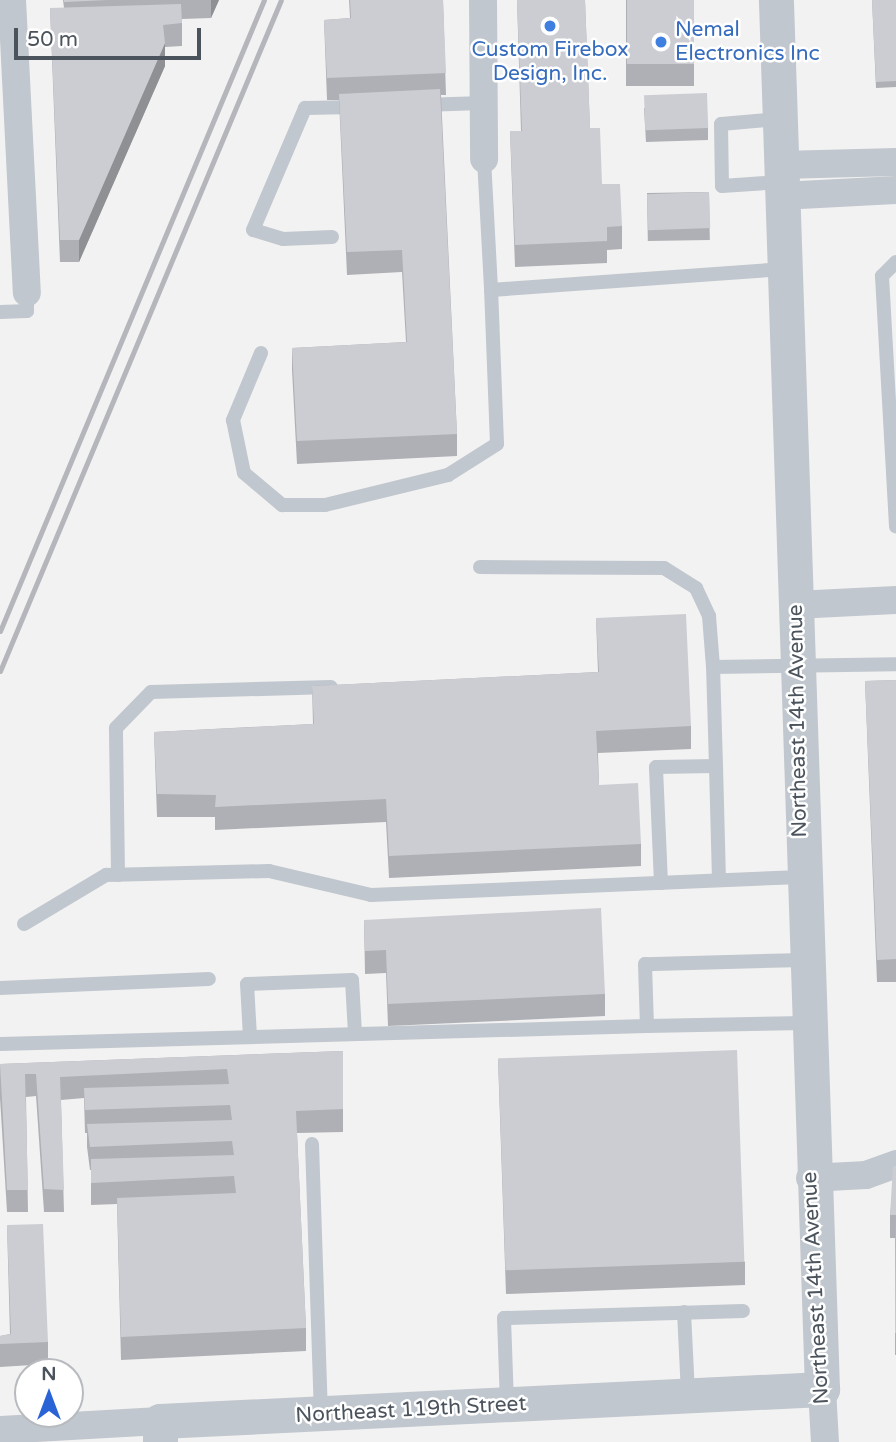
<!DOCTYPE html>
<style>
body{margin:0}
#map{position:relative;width:896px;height:1442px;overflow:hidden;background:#f3f2f2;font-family:"Varela Round",sans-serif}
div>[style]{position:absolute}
.service>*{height:14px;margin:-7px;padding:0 7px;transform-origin:7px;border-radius:7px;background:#c1c7ce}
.minor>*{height:28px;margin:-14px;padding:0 14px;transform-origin:14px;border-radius:14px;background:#c1c7ce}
.tertiary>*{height:35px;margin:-17.5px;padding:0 17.5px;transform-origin:17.5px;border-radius:17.5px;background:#c1c7ce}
.rail>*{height:5px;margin:-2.5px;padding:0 2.5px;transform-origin:2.5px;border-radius:2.5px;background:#b4b6bb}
.wall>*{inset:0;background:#afb0b5;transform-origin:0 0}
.shaded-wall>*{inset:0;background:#8f9094}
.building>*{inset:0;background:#cccdd3;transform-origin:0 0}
.dots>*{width:19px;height:19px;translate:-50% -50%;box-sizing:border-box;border:4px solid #fff;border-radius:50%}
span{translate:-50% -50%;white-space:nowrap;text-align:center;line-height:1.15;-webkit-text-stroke:5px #fff;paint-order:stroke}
.shop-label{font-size:21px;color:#366cbe}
.left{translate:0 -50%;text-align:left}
.street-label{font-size:21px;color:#4b535d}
.north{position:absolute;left:14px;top:1358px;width:70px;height:70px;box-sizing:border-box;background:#fff;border:2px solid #b7babe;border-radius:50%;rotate:0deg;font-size:19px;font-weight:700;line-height:28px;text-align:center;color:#4b535d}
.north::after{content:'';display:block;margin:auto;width:24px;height:32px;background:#2a63d5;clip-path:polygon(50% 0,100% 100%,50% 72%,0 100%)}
.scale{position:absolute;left:14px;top:28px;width:187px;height:32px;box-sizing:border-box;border:4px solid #4b535d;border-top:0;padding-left:9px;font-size:21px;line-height:24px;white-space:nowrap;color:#4b535d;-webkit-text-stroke:5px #fff;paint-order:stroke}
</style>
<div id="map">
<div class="service">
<i style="left:422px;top:105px;width:61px;rotate:-1.9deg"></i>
<i style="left:779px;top:119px;width:58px;rotate:175.1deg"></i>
<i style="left:721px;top:124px;width:62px;rotate:89.1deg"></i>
<i style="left:722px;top:186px;width:59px;rotate:-3.9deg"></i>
<i style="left:484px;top:159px;width:131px;rotate:86.9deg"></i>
<i style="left:332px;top:237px;width:49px;rotate:177.7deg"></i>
<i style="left:283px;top:239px;width:31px;rotate:-163deg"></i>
<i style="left:253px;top:230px;width:133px;rotate:-66.9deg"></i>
<i style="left:305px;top:108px;width:51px;rotate:-1.1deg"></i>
<i style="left:896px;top:262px;width:20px;rotate:135deg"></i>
<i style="left:882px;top:276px;width:251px;rotate:86.8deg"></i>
<i style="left:0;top:312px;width:27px;rotate:-2deg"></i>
<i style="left:27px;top:311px;width:18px;rotate:-90deg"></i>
<i style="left:261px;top:353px;width:73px;rotate:112.7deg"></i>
<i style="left:233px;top:420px;width:54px;rotate:78.3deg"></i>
<i style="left:244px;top:473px;width:50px;rotate:40.1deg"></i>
<i style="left:282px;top:505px;width:43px"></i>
<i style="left:325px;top:505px;width:127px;rotate:-13.7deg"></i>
<i style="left:448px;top:475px;width:58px;rotate:-32.3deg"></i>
<i style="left:497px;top:444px;width:154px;rotate:-92.2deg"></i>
<i style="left:491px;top:290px;width:295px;rotate:-4.1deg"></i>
<i style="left:480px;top:567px;width:184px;rotate:0.3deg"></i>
<i style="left:664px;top:568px;width:38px;rotate:32deg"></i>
<i style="left:696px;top:588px;width:31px;rotate:65deg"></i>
<i style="left:709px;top:616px;width:51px;rotate:85.5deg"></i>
<i style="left:716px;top:766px;width:99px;rotate:-91.7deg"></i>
<i style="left:713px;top:667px;width:183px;rotate:-0.9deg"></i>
<i style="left:118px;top:875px;width:147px;rotate:-90.8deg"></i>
<i style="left:116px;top:728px;width:50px;rotate:-45.8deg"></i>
<i style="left:151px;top:692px;width:180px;rotate:-1.6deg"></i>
<i style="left:661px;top:883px;width:116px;rotate:-92.5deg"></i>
<i style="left:656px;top:767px;width:60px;rotate:-1deg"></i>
<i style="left:716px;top:766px;width:113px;rotate:88.5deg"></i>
<i style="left:24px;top:924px;width:96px;rotate:-30.9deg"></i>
<i style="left:106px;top:875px;width:163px;rotate:-1.4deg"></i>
<i style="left:269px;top:871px;width:105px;rotate:13.2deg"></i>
<i style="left:371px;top:895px;width:431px;rotate:-2.4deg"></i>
<i style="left:803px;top:960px;width:158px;rotate:178.5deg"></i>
<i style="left:645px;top:964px;width:62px;rotate:88.2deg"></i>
<i style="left:647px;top:1026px;width:159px;rotate:-1.1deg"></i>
<i style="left:0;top:988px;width:209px;rotate:-2.5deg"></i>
<i style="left:250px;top:1037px;width:53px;rotate:-93.2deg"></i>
<i style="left:247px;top:984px;width:105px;rotate:-2.2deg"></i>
<i style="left:352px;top:980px;width:54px;rotate:86.8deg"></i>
<i style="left:0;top:1044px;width:647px;rotate:-1.59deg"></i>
<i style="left:312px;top:1144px;width:269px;rotate:88.1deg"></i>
<i style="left:684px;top:1312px;width:83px;rotate:87.2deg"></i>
<i style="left:507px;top:1404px;width:86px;rotate:-92deg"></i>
<i style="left:504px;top:1318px;width:239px;rotate:-1.7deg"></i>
</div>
<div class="minor">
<i style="left:12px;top:0;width:293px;rotate:87.1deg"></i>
<i style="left:483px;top:0;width:159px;rotate:89.6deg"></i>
<i style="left:781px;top:165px;width:115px;rotate:-1.5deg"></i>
<i style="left:781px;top:196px;width:115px;rotate:-3deg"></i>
<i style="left:795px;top:605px;width:101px;rotate:-2.8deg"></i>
<i style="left:810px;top:1178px;width:56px;rotate:-3.1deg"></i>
<i style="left:866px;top:1175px;width:32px;rotate:-20deg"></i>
<i style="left:822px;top:1389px;width:53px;rotate:86.8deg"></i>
<i style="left:0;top:1430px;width:160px;rotate:-3.2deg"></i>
</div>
<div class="tertiary">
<i style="left:160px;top:1442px;width:21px;rotate:-90deg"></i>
<i style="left:160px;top:1421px;width:663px;rotate:-2.77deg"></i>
<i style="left:822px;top:1389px;width:1390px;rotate:-91.9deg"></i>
</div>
<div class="rail">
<i style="left:0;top:631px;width:684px;rotate:-67.3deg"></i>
<i style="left:0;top:671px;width:727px;rotate:-67.28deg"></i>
</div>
<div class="wall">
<i style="clip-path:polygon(63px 0,219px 0,211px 18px,182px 19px,182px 46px,165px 47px,165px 66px,79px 262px,60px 262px,50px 8px,64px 8px)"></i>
<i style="clip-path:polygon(349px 0,443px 0,446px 95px,441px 95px,457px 434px,457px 456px,297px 464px,292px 370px,292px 348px,406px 342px,402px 272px,347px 275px,339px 100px,327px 100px,324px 20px,350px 18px)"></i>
<i style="clip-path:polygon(517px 0,585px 0,590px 128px,602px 184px,622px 226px,622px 249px,607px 250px,607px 263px,515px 267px,510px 131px,521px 131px)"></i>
<i style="left:626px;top:0;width:68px;height:86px"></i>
<i style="clip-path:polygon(872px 0,896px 0,896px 87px,876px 88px)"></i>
<i style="clip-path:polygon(644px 108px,708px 128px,708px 140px,646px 142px)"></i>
<i style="left:709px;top:192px;width:48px;height:62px;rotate:89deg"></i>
<i style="clip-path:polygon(596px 618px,691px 726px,691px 749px,598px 753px,599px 785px,641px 844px,641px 866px,389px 878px,386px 822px,215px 830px,215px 817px,157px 817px,154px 732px,313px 724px,312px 686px,598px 672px)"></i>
<i style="clip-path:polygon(896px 680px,896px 982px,877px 982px,865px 681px)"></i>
<i style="clip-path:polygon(364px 920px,605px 994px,605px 1016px,388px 1026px,386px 973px,365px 974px)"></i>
<i style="clip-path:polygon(343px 1051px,343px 1132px,297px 1133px,306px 1328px,306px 1351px,121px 1360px,117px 1204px,91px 1205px,91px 1170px,90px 1170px,87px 1147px,87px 1133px,85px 1133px,84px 1098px,61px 1100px,64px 1212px,44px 1212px,36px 1096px,26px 1097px,28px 1212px,7px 1212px,0 1098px,0 1064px)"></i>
<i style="clip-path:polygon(498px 1059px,745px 1262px,745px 1285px,506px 1294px)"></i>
<i style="clip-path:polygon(896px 1166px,896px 1355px,895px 1355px,895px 1238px,890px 1238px,890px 1215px)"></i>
<i style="clip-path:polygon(7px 1225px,48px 1342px,48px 1364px,0 1367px,0 1336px,10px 1334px)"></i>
</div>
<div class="shaded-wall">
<i style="clip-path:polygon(211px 0,219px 0,211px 18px)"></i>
<i style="clip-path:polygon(165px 43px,165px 66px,79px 262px,79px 240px)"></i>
</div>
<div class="building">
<i style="clip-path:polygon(64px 0,108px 0,64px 2px)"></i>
<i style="clip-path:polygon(350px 0,443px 0,446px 73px,327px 78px,324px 20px,351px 18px)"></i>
<i style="clip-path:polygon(517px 0,585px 0,590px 128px,600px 128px,602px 184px,620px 184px,622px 226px,607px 227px,607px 241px,515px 245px,510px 131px,522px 131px)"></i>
<i style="left:627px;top:0;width:67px;height:64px"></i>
<i style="clip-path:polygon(872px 0,896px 0,896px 81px,876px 82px)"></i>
<i style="clip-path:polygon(181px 4px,182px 23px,163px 25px,165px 43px,79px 240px,60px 240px,50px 8px)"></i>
<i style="clip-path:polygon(440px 89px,457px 434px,297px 441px,292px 348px,407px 342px,402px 250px,347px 252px,339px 94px)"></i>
<i style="left:707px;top:93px;width:35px;height:63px;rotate:88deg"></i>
<i style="left:709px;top:192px;width:36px;height:62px;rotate:88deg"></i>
<i style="clip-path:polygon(686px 614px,691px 726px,596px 731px,599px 785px,638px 783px,641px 844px,389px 856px,386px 799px,215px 807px,216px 795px,157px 794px,154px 732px,314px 724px,312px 686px,599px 672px,596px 618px)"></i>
<i style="clip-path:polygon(896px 680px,896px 959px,877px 960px,865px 681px)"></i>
<i style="clip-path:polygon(601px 908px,605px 994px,388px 1004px,386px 950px,365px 951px,364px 920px)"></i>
<i style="left:737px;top:1050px;width:212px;height:239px;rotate:88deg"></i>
<i style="clip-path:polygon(343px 1051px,343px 1109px,296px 1111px,306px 1328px,121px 1337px,117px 1198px,236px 1193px,234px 1176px,91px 1183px,91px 1159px,234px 1155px,232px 1141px,90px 1147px,87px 1124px,232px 1120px,230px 1105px,85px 1110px,84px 1088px,229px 1084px,227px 1069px,60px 1077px,64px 1190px,44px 1189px,36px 1074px,25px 1074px,28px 1190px,7px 1190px,0 1064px)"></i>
<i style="clip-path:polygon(893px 1166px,896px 1166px,896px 1333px,895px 1333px,896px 1215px,890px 1215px)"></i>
<i style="clip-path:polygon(43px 1224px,48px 1342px,0 1344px,0 1336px,11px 1334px,7px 1225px)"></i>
</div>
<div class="dots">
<i style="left:550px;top:26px;background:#3f7fe0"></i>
<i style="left:661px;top:42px;background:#3f7fe0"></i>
</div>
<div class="shop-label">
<span class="left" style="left:675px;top:42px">Nemal<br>Electronics Inc</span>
<span style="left:550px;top:62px">Custom Firebox<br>Design, Inc.</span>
</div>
<div class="street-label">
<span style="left:798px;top:721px;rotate:-91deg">Northeast 14th Avenue</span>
<span style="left:816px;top:1288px;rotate:-93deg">Northeast 14th Avenue</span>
<span style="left:411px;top:1410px;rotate:-3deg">Northeast 119th Street</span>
</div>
<div class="north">N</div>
<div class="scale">50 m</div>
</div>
